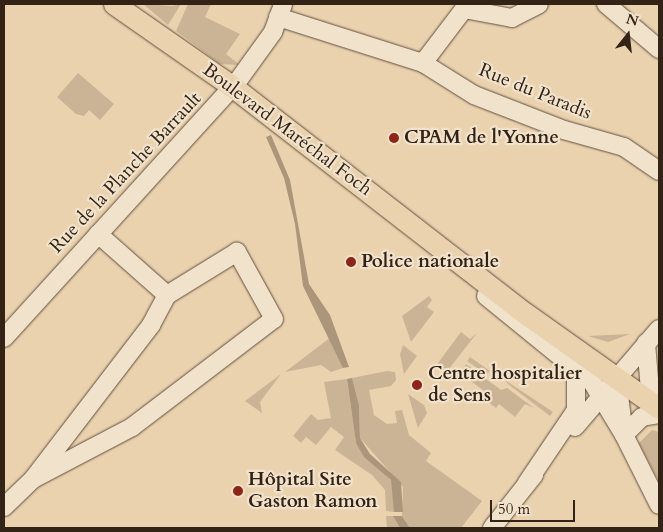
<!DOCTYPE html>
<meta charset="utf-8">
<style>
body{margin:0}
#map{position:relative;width:663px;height:532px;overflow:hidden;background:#ead2af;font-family:Cardo,serif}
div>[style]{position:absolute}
.green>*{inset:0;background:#cbb495;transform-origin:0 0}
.water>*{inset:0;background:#ac967b}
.roads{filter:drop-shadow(0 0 1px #614f3d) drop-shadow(0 0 1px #614f3d)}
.minor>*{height:18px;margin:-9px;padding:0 9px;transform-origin:9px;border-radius:9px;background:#f1e2cb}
.major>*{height:21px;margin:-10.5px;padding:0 10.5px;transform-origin:10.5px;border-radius:10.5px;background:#ead2af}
.dots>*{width:14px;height:14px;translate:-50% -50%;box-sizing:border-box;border:2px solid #f1e2cb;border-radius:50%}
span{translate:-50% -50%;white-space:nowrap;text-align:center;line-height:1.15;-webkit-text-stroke:4.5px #f1e2cb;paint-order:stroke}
.street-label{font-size:19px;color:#332317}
.poi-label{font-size:19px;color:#332317;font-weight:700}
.left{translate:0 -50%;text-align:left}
.frame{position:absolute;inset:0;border:5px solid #332317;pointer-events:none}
.north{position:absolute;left:603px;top:10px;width:50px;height:50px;-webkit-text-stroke:4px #f1e2cb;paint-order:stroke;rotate:16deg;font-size:14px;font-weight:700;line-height:20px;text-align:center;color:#332317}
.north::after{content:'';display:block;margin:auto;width:18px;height:22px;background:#332317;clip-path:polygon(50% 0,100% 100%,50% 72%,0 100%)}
.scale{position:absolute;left:490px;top:500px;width:85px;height:22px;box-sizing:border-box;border:2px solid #332317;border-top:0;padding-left:6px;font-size:15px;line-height:18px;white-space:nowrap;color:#332317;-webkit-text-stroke:4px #f1e2cb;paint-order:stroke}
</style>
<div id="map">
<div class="green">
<i style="clip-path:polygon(143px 4px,172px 6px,181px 4px,168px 25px)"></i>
<i style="clip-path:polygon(188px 4px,211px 4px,205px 17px,240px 34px,226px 54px,240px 65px,220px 64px,176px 31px)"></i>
<i style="clip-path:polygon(78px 73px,114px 104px,100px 120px,89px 110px,84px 116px,76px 114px,57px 97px)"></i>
<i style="clip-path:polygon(429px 296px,432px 300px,427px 307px,434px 312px,411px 342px,402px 316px)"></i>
<i style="clip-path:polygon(461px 332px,470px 339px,477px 333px,445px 374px,435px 367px)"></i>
<i style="clip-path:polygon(630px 334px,608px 342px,588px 336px)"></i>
<i style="clip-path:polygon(331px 337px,343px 368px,331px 372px,321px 365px,285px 372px)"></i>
<i style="clip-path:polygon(403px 345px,417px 356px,404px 374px,400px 354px)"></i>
<i style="left:470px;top:357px;width:24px;height:5px;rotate:35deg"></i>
<i style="clip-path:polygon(466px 364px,501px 390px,507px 388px,534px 408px,525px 404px,515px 417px,499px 404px,496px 408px,484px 399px,488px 394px,460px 373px)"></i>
<i style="clip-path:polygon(387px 371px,395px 372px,396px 380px,391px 386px,369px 390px,374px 415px,387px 424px,397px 423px,395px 411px,402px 410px,409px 435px,431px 453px,426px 461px,482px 501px,461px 528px,410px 528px,402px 516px,403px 487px,360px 438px,359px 405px,352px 378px)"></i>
<i style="clip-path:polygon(281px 374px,260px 402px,262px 413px,245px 401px)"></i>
<i style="clip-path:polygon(347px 379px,356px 443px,394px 484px,394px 512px,386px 511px,385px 490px,372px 475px,335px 450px,344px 437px,331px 427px,316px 445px,306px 437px,301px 443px,293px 436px,311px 414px,318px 420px,331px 418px,324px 382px)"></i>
<i style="clip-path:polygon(505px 380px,553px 412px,550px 416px,508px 384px)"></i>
<i style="clip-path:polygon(408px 394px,424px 405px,427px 413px,418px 428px)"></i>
<i style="clip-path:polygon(652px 430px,659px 432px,659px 482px,639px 443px)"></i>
<i style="clip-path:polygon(386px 516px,393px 516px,400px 528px,387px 528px)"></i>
</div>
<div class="water">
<i style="clip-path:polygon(271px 135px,290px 180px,309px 284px,330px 315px,349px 367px,343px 368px,303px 286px,295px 224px,284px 178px,266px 137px)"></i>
<i style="clip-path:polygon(352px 378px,359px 405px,360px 438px,370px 454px,401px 482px,403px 512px,394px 512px,391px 480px,364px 457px,356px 443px,347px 379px)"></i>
<i style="clip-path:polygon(393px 516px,402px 516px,410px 528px,400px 528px)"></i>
</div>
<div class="roads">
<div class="minor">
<i style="left:606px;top:4px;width:70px;rotate:40.3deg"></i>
<i style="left:278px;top:17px;width:152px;rotate:17.6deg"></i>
<i style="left:423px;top:63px;width:60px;rotate:32.1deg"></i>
<i style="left:474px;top:95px;width:97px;rotate:21.3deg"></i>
<i style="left:564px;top:130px;width:62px;rotate:15.8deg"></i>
<i style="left:624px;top:147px;width:42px;rotate:34.4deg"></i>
<i style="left:423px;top:63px;width:68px;rotate:-52.8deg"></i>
<i style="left:464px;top:9px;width:49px;rotate:10.6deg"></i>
<i style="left:512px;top:18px;width:30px;rotate:-27deg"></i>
<i style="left:486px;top:296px;width:97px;rotate:39.1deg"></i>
<i style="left:561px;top:357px;width:25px;rotate:53deg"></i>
<i style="left:576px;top:377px;width:33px;rotate:90deg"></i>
<i style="left:576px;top:410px;width:89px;rotate:124deg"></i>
<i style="left:4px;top:338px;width:346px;rotate:-47.7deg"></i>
<i style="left:237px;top:82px;width:62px;rotate:-54.2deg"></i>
<i style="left:273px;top:32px;width:30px;rotate:-70deg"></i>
<i style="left:646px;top:343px;width:48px;rotate:85.2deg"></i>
<i style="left:650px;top:391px;width:11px;rotate:38deg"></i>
<i style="left:572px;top:360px;width:24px;rotate:45deg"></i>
<i style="left:589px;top:377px;width:68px;rotate:58.9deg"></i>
<i style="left:617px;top:379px;width:56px;rotate:82.9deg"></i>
<i style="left:624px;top:435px;width:78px;rotate:63.4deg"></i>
<i style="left:575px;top:427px;width:129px;rotate:-49.4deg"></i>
<i style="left:624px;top:435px;width:25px;rotate:-45deg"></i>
<i style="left:642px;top:417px;width:17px;rotate:-10deg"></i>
<i style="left:33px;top:479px;width:112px;rotate:-27.7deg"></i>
<i style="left:132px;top:427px;width:178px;rotate:-37.3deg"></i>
<i style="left:274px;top:319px;width:77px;rotate:-118.9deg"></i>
<i style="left:237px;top:252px;width:82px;rotate:148.4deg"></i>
<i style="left:4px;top:507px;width:40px;rotate:-44deg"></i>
<i style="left:33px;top:479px;width:194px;rotate:-52.5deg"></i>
<i style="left:151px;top:325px;width:34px;rotate:-62deg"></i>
<i style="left:167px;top:295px;width:92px;rotate:-138.5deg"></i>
<i style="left:492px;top:528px;width:68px;rotate:-51.6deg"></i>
</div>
<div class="major">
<i style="left:114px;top:4px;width:145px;rotate:34.9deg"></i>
<i style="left:233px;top:87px;width:371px;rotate:37.8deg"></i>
<i style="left:526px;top:314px;width:163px;rotate:35.3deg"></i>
</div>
</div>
<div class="dots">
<i style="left:394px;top:138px;background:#8f2418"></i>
<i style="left:351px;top:262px;background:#8f2418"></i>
<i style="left:417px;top:385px;background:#8f2418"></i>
<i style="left:238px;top:491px;background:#8f2418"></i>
</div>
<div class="street-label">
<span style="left:535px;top:92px;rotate:22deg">Rue du Paradis</span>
<span style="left:287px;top:130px;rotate:37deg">Boulevard Maréchal Foch</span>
<span style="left:126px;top:173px;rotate:-47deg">Rue de la Planche Barrault</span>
</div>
<div class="poi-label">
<span class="left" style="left:404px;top:138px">CPAM de l'Yonne</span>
<span class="left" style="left:361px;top:262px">Police nationale</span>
<span class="left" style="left:428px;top:385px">Centre hospitalier<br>de Sens</span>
<span class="left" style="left:248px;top:491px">Hôpital Site<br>Gaston Ramon</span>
</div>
<div class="frame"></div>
<div class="north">N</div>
<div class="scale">50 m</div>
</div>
